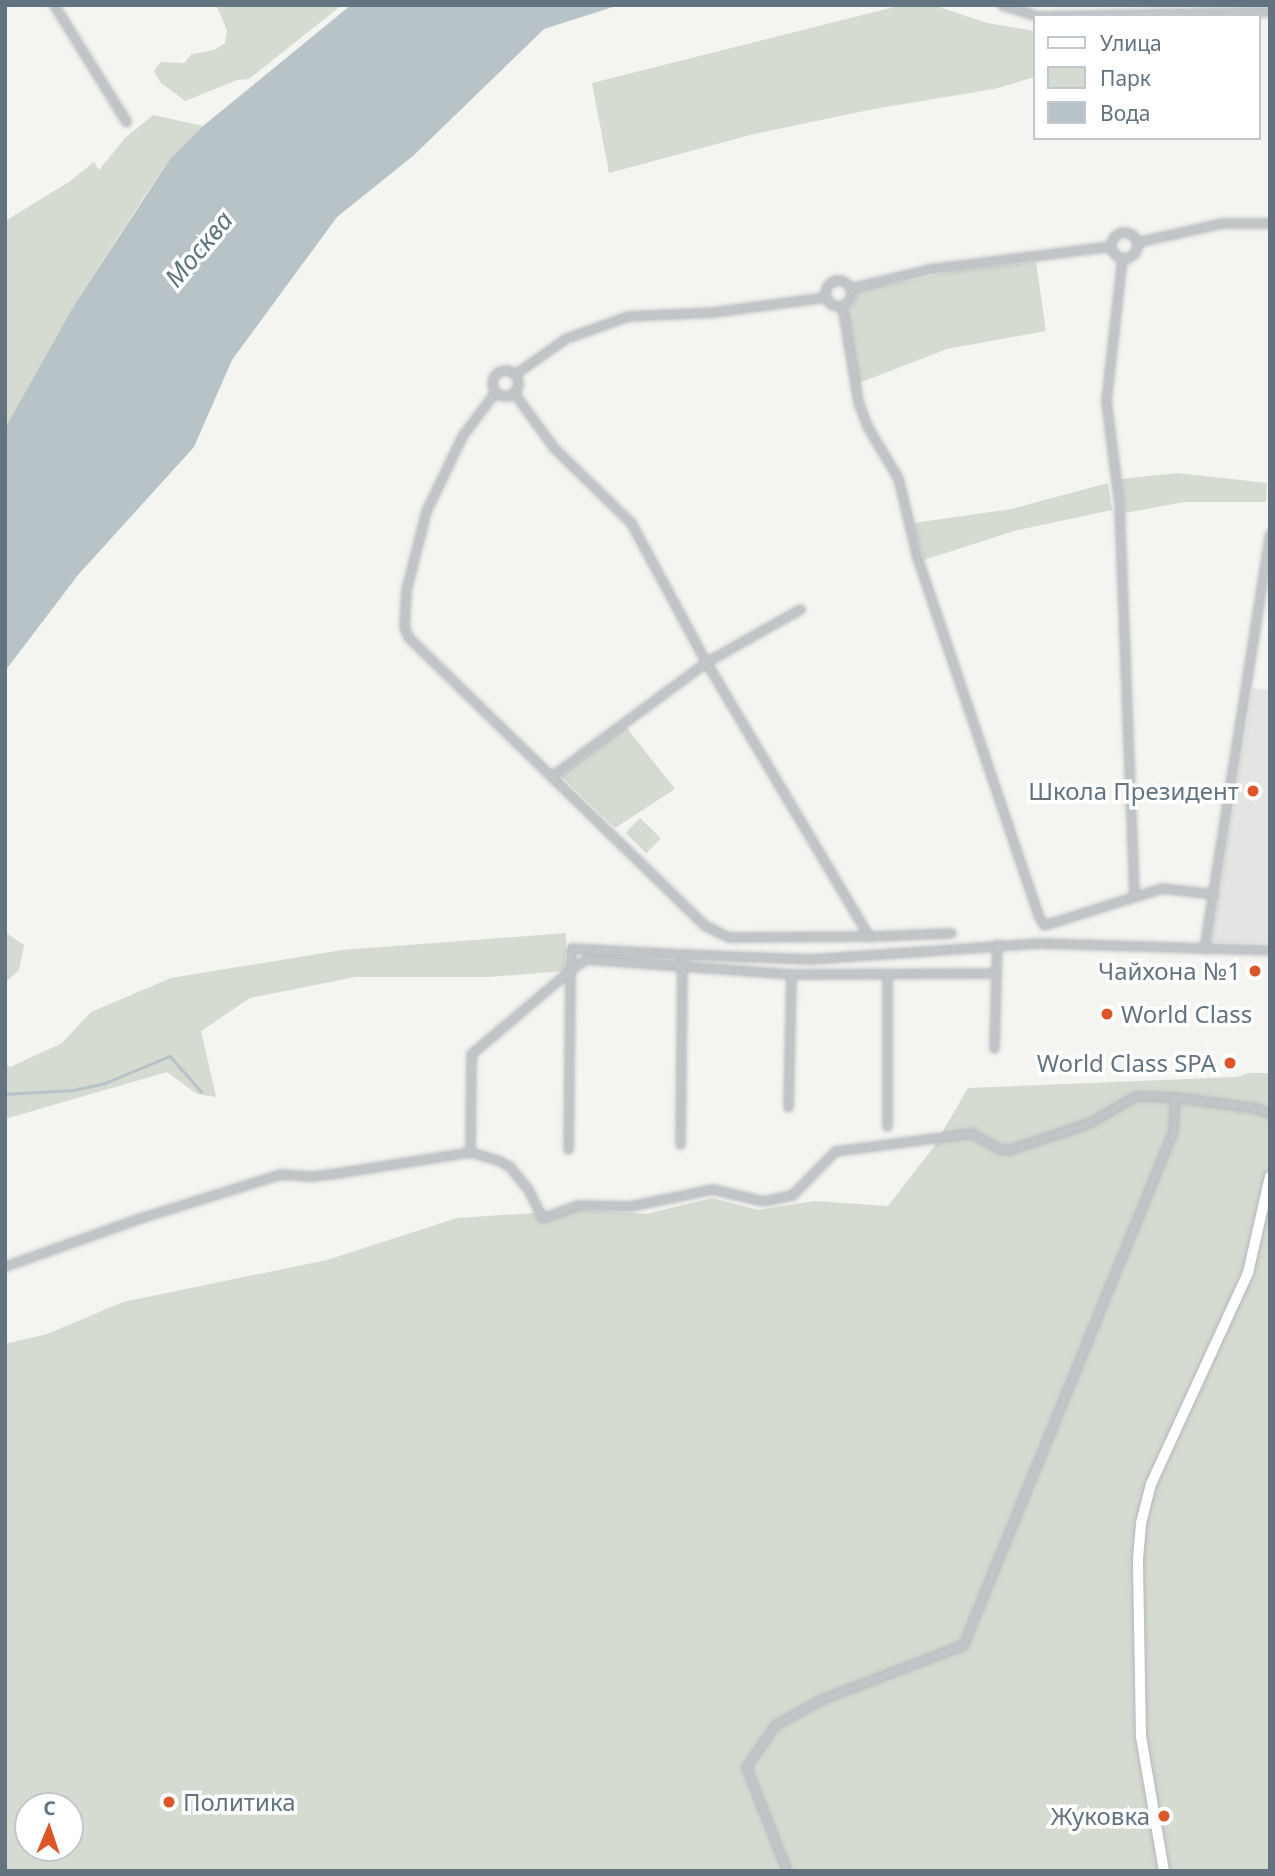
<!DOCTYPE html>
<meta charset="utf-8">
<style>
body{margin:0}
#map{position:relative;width:1275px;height:1876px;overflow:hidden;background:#f4f4f0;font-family:"Noto Sans",sans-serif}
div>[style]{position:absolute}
.built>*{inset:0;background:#e4e5e3}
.green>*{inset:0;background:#d5dbd1;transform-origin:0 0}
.water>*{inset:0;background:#b8c3c7}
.stream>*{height:2.5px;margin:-1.25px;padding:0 1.25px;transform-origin:1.25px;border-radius:1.25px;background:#b8c3c7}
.roads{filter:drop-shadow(0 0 2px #b4b8bc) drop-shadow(0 0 2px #b4b8bc)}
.street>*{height:7px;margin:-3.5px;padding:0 3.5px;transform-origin:3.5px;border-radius:3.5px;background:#c2c5c8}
.street>.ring{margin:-3.5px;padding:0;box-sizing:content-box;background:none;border:7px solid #c2c5c8;border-radius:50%}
.secondary>*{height:10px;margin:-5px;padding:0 5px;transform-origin:5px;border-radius:5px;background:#fff}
.dots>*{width:19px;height:19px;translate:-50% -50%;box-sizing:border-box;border:4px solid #fff;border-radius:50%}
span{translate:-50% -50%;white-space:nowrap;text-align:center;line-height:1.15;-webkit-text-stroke:7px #fff;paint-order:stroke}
.poi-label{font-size:24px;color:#647380}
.right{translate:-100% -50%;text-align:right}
.left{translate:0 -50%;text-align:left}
.water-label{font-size:26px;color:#5f757e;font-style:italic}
.frame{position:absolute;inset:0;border:7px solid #647380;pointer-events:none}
.legend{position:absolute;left:1033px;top:14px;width:228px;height:126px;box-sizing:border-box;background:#fff;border:2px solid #c1c7cc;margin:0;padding:9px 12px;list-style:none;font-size:21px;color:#647380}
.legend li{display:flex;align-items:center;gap:14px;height:35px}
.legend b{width:35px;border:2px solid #c1c7cc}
.north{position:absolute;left:14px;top:1792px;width:70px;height:70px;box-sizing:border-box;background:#fff;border:2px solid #c1c7cc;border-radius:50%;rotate:2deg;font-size:19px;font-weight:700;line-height:28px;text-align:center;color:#647380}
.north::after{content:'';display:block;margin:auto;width:24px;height:32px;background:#dd5627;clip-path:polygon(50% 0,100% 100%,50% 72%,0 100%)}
</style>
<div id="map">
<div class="built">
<i style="clip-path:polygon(1253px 688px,1270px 690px,1270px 943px,1211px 942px)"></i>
</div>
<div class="green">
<i style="clip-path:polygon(216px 5px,342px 5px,249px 79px,237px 80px,185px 101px,160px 82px,154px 71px,161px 62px,184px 63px,192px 54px,214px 50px,225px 43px,227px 30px)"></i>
<i style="clip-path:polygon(902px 5px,933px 5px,987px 23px,1035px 31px,1035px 77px,994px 89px,874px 109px,754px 134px,609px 173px,592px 83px)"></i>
<i style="clip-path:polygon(153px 115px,203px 126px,170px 159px,144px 197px,73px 307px,5px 428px,5px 221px,69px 182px,94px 162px,99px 170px,125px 138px)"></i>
<i style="clip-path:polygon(1036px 262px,1046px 331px,947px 349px,859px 383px,847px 312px,855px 303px,857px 291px,956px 271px)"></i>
<i style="clip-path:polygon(1178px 473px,1267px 483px,1266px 502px,1184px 502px,1125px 513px,1121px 479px)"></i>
<i style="clip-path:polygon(1108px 483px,1112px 510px,1014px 531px,924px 560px,914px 523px,1011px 509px)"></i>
<i style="clip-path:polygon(626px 727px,675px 789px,615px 828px,561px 776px)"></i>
<i style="left:640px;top:818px;width:29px;height:21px;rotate:44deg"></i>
<i style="clip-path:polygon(5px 932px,24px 945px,19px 970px,5px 983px)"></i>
<i style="clip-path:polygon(566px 933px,565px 971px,489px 977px,355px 977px,250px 998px,201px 1031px,216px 1097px,197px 1094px,167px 1072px,5px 1119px,5px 1064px,10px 1067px,62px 1043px,91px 1012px,171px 978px,342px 950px)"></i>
<i style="clip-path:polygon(evenodd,1250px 1073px,1270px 1073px,1270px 1871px,1170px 1871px,1168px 1867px,1153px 1871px,5px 1871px,5px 1344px,47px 1334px,123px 1302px,327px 1260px,457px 1218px,582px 1210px,646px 1214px,712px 1198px,758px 1210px,815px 1201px,888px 1206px,933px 1148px,968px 1088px,1236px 1077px,1250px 1073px,28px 1806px,70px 1806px,70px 1848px,28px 1848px,28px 1806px)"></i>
</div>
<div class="water">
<i style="clip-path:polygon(351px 5px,619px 5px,544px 29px,413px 156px,337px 217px,232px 360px,194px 447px,78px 575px,5px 671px,5px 428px,73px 307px,170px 159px,203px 126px)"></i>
</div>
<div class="stream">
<i style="left:5px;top:1094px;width:68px;rotate:-3.4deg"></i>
<i style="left:73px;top:1090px;width:33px;rotate:-12deg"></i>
<i style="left:105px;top:1083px;width:70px;rotate:-22.6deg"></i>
<i style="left:170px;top:1056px;width:47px;rotate:48.5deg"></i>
</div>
<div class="roads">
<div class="street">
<i style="left:54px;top:5px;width:137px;rotate:58.2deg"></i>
<i style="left:1002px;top:5px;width:39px;rotate:17deg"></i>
<i style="left:1040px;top:16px;width:230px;rotate:-1.2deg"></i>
<i class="ring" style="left:1111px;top:232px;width:19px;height:19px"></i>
<i style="left:1137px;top:242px;width:86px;rotate:-12.7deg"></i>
<i style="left:1221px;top:223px;width:49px"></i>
<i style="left:1122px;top:258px;width:144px;rotate:96.4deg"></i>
<i style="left:1106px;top:401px;width:104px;rotate:82.8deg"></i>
<i style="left:1119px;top:504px;width:391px;rotate:87.8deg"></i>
<i class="ring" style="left:825px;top:280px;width:19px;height:19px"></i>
<i style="left:851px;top:288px;width:80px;rotate:-13.7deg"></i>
<i style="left:929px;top:269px;width:182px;rotate:-7.2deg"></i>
<i style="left:842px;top:306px;width:97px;rotate:80.5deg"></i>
<i style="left:858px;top:402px;width:26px;rotate:69deg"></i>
<i style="left:867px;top:426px;width:61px;rotate:59.2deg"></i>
<i style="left:898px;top:478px;width:81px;rotate:76.5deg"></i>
<i style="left:917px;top:557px;width:380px;rotate:71.3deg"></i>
<i style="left:1039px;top:917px;width:9px;rotate:58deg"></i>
<i style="left:1044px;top:925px;width:124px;rotate:-17.4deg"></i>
<i style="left:1162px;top:888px;width:52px;rotate:6.6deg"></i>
<i class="ring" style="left:492px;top:370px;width:19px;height:19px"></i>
<i style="left:515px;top:374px;width:62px;rotate:-35.2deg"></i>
<i style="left:566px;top:338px;width:66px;rotate:-19.5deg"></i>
<i style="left:628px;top:316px;width:84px;rotate:-2.7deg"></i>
<i style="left:712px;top:312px;width:115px;rotate:-7.5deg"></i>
<i style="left:495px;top:392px;width:55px;rotate:126.9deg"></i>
<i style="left:462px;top:436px;width:83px;rotate:115.6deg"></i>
<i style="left:426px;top:511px;width:81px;rotate:104.2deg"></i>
<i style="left:406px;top:590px;width:37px;rotate:93deg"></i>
<i style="left:404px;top:627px;width:11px;rotate:68deg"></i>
<i style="left:408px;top:637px;width:413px;rotate:44.2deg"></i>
<i style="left:704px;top:925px;width:28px;rotate:26deg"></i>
<i style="left:729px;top:937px;width:140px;rotate:-0.4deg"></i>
<i style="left:514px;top:393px;width:68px;rotate:54deg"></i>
<i style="left:554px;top:448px;width:107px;rotate:44.2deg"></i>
<i style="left:631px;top:523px;width:158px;rotate:61.7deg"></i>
<i style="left:706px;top:662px;width:319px;rotate:59.3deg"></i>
<i style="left:869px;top:936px;width:82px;rotate:-2.1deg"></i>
<i style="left:553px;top:775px;width:190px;rotate:-36.4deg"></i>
<i style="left:706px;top:662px;width:108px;rotate:-29.4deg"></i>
<i style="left:1204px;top:949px;width:421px;rotate:-81deg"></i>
<i style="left:570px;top:970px;width:19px;rotate:-35deg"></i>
<i style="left:586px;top:959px;width:206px;rotate:4.2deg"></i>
<i style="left:791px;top:974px;width:205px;rotate:-0.3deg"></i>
<i style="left:996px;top:973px;width:75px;rotate:91.5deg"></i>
<i style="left:570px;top:970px;width:22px;rotate:-87deg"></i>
<i style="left:571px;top:948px;width:111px;rotate:3.1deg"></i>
<i style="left:996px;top:973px;width:29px;rotate:-88deg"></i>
<i style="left:887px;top:975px;width:151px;rotate:90deg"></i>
<i style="left:788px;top:1107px;width:133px;rotate:-88.7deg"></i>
<i style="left:680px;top:1144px;width:190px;rotate:-89.4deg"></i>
<i style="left:682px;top:954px;width:128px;rotate:2.2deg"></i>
<i style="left:810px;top:959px;width:230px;rotate:-4deg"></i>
<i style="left:1039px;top:943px;width:231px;rotate:1.7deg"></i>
<i style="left:470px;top:1152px;width:98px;rotate:-89.4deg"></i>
<i style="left:471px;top:1054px;width:130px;rotate:-40.3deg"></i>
<i style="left:570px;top:970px;width:179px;rotate:90.6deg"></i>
<i style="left:5px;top:1266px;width:143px;rotate:-19.6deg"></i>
<i style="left:140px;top:1218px;width:147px;rotate:-17.4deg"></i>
<i style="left:280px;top:1174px;width:32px;rotate:4deg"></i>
<i style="left:312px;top:1176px;width:25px;rotate:-7deg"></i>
<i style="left:337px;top:1173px;width:135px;rotate:-9deg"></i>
<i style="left:470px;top:1152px;width:29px;rotate:16deg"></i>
<i style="left:498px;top:1160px;width:14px;rotate:30deg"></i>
<i style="left:510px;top:1167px;width:28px;rotate:51deg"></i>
<i style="left:528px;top:1189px;width:32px;rotate:64deg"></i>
<i style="left:542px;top:1218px;width:37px;rotate:-20deg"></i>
<i style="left:577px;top:1205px;width:53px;rotate:1.1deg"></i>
<i style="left:630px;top:1206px;width:84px;rotate:-11.7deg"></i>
<i style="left:712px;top:1189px;width:52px;rotate:13.2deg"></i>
<i style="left:763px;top:1201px;width:30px;rotate:-12deg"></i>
<i style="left:792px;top:1195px;width:62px;rotate:-45.7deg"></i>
<i style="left:835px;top:1151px;width:137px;rotate:-7.5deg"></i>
<i style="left:971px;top:1133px;width:33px;rotate:29deg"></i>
<i style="left:1000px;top:1149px;width:8px;rotate:7deg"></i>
<i style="left:1008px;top:1150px;width:85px;rotate:-18.4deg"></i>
<i style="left:1089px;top:1123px;width:53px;rotate:-30.4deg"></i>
<i style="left:1135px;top:1096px;width:40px;rotate:1.4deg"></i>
<i style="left:1175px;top:1097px;width:82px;rotate:7.7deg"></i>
<i style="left:1256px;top:1108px;width:15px;rotate:23deg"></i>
<i style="left:787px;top:1871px;width:112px;rotate:-111.5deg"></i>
<i style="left:746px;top:1767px;width:51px;rotate:-55.4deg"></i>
<i style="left:775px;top:1725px;width:54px;rotate:-29deg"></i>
<i style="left:822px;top:1699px;width:151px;rotate:-21deg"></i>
<i style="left:963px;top:1645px;width:555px;rotate:-67.78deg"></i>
<i style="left:1173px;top:1131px;width:34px;rotate:-87deg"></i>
</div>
<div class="secondary">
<i style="left:1164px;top:1871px;width:136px;rotate:-99.7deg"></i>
<i style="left:1141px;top:1737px;width:178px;rotate:-91deg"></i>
<i style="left:1138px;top:1559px;width:36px;rotate:-85deg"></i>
<i style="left:1141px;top:1523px;width:40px;rotate:-75.6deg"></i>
<i style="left:1151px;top:1484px;width:232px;rotate:-65.3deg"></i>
<i style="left:1248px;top:1273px;width:99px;rotate:-77.2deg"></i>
</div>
</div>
<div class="dots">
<i style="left:1253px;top:791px;background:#dd5627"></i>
<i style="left:1255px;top:971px;background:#dd5627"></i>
<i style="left:1107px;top:1014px;background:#dd5627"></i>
<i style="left:1230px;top:1063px;background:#dd5627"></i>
<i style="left:169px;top:1802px;background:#dd5627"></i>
<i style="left:1164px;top:1816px;background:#dd5627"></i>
</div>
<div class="poi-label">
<span class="right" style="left:1239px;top:791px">Школа Президент</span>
<span class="right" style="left:1241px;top:971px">Чайхона №1</span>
<span class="left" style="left:1121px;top:1014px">World Class</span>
<span class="right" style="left:1216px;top:1063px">World Class SPA</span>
<span class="left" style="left:183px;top:1802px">Политика</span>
<span class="right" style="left:1150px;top:1816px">Жуковка</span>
</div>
<div class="water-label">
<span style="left:199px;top:249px;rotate:-50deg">Москва</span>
</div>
<div class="frame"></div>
<ul class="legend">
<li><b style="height:9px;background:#fff"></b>Улица</li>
<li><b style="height:19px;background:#d5dbd1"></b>Парк</li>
<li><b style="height:19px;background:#b8c3c7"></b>Вода</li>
</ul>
<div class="north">С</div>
</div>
